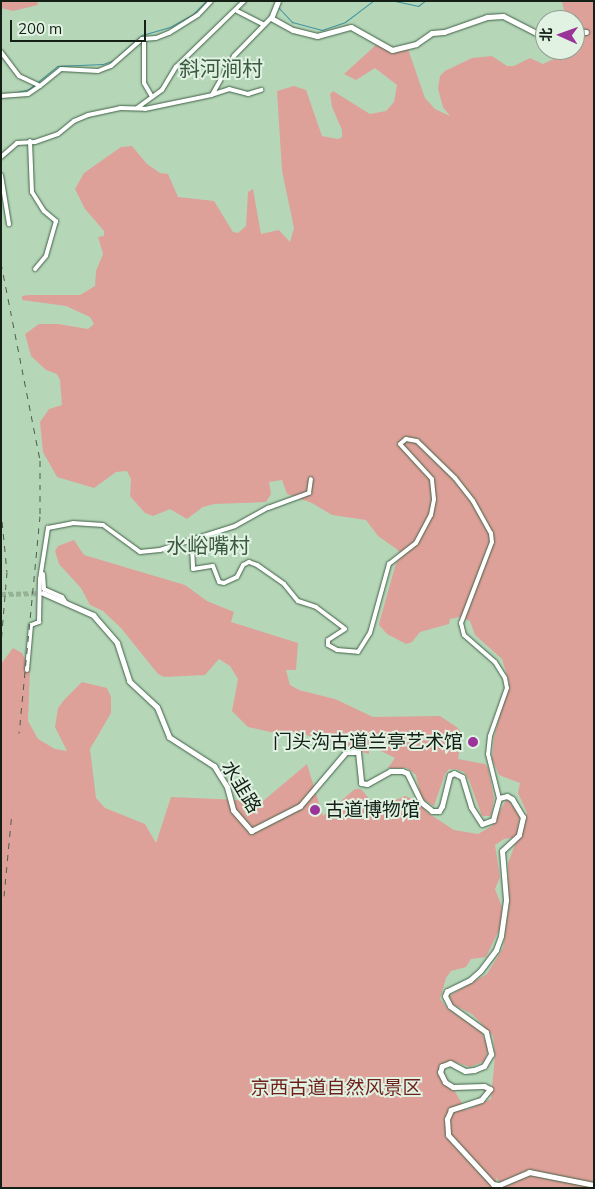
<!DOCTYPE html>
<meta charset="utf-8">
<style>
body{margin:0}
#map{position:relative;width:595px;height:1189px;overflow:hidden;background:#b5d7b8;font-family:Mulish,"Noto Sans SC",sans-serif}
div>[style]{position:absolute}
.green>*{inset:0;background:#dea199}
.stream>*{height:1px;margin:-0.5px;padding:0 0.5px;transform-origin:0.5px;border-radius:0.5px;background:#4295a1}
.tertiary-tunnel>*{height:5px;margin-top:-2.5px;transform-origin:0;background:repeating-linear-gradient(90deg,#95b297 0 5px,transparent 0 7.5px)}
.roads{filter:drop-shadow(0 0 1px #416045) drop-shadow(0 0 1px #416045)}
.minor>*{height:4px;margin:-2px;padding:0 2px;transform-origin:2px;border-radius:2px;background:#fff}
.tertiary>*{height:5px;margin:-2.5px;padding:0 2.5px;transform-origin:2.5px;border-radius:2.5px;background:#fff}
.rail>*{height:1px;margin-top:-0.5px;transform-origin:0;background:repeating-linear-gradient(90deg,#4b5e4c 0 6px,transparent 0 12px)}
.dots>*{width:14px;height:14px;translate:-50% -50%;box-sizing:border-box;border:2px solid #e1f2e3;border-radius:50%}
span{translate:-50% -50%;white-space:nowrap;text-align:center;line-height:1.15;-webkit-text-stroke:4px #e1f2e3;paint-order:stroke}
.poi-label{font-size:19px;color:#142015}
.right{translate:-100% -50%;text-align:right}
.left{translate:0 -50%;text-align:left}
.street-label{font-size:19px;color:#142015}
.park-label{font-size:19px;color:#6e1f1a}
.quarter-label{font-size:21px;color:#3c5a40}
.frame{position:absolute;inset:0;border:2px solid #142015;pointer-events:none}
.north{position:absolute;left:535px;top:10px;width:50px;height:50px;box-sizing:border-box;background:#e1f2e3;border:1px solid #8f9e91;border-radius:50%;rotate:272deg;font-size:14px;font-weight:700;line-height:20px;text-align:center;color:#142015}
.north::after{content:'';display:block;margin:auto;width:18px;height:22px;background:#9a3499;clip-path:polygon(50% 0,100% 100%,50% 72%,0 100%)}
.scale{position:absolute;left:10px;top:20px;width:136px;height:22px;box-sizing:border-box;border:2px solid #142015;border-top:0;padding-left:6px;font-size:15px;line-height:18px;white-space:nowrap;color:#142015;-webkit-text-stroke:4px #e1f2e3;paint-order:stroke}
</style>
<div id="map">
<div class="green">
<i style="clip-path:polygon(1px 1px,37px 1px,38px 5px,13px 11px,1px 8px)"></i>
<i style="clip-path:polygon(562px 1px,594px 1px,594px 1188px,503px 1188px,496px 1177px,497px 1188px,1px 1188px,1px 664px,13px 648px,22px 653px,30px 668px,28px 721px,38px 739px,55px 749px,67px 751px,55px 727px,58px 708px,64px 700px,82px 682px,107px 688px,111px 697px,111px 713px,90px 749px,96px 798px,105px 808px,145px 824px,156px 843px,171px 797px,263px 801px,307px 764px,323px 816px,355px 789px,361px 789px,377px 808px,405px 796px,416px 800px,428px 813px,454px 830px,478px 834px,492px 826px,507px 798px,520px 815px,517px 837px,504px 839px,495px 845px,500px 877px,495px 889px,502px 907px,501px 926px,486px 957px,471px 959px,466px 967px,451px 971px,446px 978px,440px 999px,448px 1009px,481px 1031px,488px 1048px,485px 1061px,470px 1067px,452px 1061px,439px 1065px,466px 1110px,491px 1099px,495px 1055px,493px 1036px,472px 1014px,452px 1004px,449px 996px,487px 974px,503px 948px,509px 907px,508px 863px,527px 813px,518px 793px,520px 783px,499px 775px,492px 759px,494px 737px,509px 682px,502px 659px,475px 635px,470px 621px,460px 617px,450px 619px,449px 624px,420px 632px,412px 642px,406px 644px,387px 634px,379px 625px,380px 620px,396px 563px,402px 557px,398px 550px,378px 536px,366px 520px,332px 515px,312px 503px,287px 494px,282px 480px,269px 482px,271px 494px,266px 502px,214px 504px,203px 507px,187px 519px,170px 509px,153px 516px,145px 513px,130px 496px,131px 479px,127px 471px,116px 472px,94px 488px,57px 477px,43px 452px,40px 422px,49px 409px,62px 405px,60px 380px,57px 374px,46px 370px,31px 356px,25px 334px,39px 324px,58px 324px,88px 329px,94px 324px,90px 317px,66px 306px,22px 300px,22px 296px,29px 295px,80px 295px,95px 286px,96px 271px,103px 254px,98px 237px,104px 236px,104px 231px,85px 209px,75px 189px,84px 173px,121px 147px,132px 146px,147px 164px,160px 173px,168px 174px,178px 197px,214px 201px,233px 232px,238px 233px,246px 226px,248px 192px,253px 189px,261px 234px,279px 230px,290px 242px,294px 228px,282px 171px,277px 91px,294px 86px,306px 90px,322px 136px,338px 139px,342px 137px,342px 130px,332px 107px,330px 94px,333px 91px,370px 114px,386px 111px,394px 102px,397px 85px,375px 68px,356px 80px,344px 74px,377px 44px,391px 52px,408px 49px,425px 98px,435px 109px,450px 116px,443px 107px,438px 89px,440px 76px,445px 71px,472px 58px,492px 56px,507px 66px,514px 66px,530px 58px,543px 64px,556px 58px,558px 50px,575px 50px,575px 20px,559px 20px,564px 11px)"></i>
<i style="clip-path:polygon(74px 540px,84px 555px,185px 585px,207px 601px,234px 612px,231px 622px,298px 643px,296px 670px,286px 670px,290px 685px,299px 690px,335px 699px,373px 717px,440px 716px,458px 728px,462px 734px,458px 759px,485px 764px,488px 768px,494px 798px,491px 816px,482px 816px,469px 780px,464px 772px,456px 769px,449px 769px,445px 774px,434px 806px,421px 798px,416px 775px,407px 768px,388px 768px,395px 758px,375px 748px,369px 746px,369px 754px,297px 732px,275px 733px,248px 727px,232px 711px,238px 679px,230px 666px,219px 659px,205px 675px,164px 677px,158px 674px,121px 628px,103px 611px,90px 605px,81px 588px,59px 564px,55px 551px,58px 546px)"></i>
</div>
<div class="stream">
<i style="left:395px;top:1px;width:24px;rotate:12deg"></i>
<i style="left:418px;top:6px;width:9px;rotate:-36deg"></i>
<i style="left:278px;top:7px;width:21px;rotate:47deg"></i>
<i style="left:292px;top:22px;width:31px;rotate:15deg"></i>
<i style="left:322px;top:30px;width:24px;rotate:-19deg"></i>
<i style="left:345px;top:22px;width:35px;rotate:-37deg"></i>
<i style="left:14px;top:93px;width:16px;rotate:-15deg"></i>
<i style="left:29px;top:89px;width:36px;rotate:-39deg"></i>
<i style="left:57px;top:66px;width:46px;rotate:-2.5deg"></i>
<i style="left:103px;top:64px;width:12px;rotate:-20deg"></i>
<i style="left:114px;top:60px;width:38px;rotate:-42deg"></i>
<i style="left:142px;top:35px;width:29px;rotate:-16deg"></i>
<i style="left:170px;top:27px;width:25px;rotate:-29deg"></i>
<i style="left:192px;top:15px;width:20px;rotate:-45deg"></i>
</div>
<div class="tertiary-tunnel">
<i style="left:1px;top:594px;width:42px;rotate:-1.4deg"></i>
</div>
<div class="roads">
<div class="minor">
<i style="left:237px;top:11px;width:30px;rotate:27deg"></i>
<i style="left:144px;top:39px;width:44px;rotate:90deg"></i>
<i style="left:144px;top:83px;width:16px;rotate:60deg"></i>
<i style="left:1px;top:52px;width:30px;rotate:53deg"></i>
<i style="left:19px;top:76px;width:23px;rotate:25deg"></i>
<i style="left:40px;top:86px;width:27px;rotate:-39deg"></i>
<i style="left:61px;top:69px;width:37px;rotate:3deg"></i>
<i style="left:98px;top:71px;width:14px;rotate:-21deg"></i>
<i style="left:111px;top:66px;width:41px;rotate:-41.1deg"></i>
<i style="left:142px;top:39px;width:14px;rotate:-4deg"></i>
<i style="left:156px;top:38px;width:14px;rotate:-21deg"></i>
<i style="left:169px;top:33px;width:34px;rotate:-32deg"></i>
<i style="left:198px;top:15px;width:19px;rotate:-47deg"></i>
<i style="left:214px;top:94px;width:16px;rotate:-18deg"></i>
<i style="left:229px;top:89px;width:20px;rotate:15deg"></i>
<i style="left:248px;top:94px;width:14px;rotate:-17deg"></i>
<i style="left:1px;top:96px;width:27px;rotate:-4deg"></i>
<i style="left:28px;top:94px;width:14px;rotate:-34deg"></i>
<i style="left:137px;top:108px;width:31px;rotate:-36deg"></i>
<i style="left:162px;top:90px;width:27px;rotate:-59deg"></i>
<i style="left:176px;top:67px;width:95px;rotate:-44.1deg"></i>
<i style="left:30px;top:141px;width:51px;rotate:87.8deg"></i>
<i style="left:32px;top:192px;width:22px;rotate:58deg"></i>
<i style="left:44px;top:211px;width:16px;rotate:40deg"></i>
<i style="left:56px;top:221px;width:36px;rotate:106deg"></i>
<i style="left:46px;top:256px;width:17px;rotate:130deg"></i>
<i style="left:1px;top:157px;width:21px;rotate:-41deg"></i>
<i style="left:17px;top:143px;width:18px;rotate:-3deg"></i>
<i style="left:35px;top:142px;width:24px;rotate:-19deg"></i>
<i style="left:58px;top:134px;width:21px;rotate:-39deg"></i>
<i style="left:74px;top:121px;width:15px;rotate:-23deg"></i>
<i style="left:88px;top:115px;width:33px;rotate:-12deg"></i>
<i style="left:120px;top:108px;width:25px;rotate:2deg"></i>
<i style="left:145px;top:109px;width:68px;rotate:-11.8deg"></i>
<i style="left:212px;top:95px;width:45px;rotate:-60.6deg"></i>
<i style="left:234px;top:56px;width:53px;rotate:-45.8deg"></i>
<i style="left:1px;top:175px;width:50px;rotate:80.7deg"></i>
<i style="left:198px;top:538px;width:11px;rotate:124deg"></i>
<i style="left:192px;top:547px;width:22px;rotate:87deg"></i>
<i style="left:193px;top:569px;width:20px;rotate:-9deg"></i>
<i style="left:213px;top:566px;width:17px;rotate:69deg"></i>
<i style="left:219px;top:582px;width:5px;rotate:11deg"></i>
<i style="left:224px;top:583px;width:14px;rotate:-25deg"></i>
<i style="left:237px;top:577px;width:13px;rotate:-63deg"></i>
<i style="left:243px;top:565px;width:7px;rotate:-27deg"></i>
<i style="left:249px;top:562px;width:9px;rotate:21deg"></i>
<i style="left:257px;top:565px;width:33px;rotate:35deg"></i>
<i style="left:284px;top:584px;width:22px;rotate:51deg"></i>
<i style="left:298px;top:601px;width:19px;rotate:18deg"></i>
<i style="left:316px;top:607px;width:36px;rotate:37deg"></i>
<i style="left:345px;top:629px;width:20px;rotate:147deg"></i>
<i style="left:328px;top:640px;width:5px;rotate:90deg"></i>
<i style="left:328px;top:645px;width:10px;rotate:29deg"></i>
<i style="left:337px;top:650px;width:21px;rotate:5deg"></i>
<i style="left:358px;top:652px;width:22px;rotate:-58deg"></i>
<i style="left:370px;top:633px;width:72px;rotate:-74.6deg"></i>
<i style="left:389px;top:564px;width:34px;rotate:-38deg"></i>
<i style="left:416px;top:543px;width:32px;rotate:-62deg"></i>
<i style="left:431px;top:515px;width:16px;rotate:-79deg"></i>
<i style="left:434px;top:499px;width:20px;rotate:-96deg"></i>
<i style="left:432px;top:479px;width:47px;rotate:-132.4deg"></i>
<i style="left:400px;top:444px;width:8px;rotate:-40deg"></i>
<i style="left:406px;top:439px;width:11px;rotate:10deg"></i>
<i style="left:417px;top:441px;width:53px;rotate:44.2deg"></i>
<i style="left:455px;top:478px;width:29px;rotate:52deg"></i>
<i style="left:473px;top:501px;width:37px;rotate:61deg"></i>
<i style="left:491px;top:533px;width:9px;rotate:84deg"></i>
<i style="left:492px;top:542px;width:87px;rotate:110.9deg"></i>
<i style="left:461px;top:623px;width:12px;rotate:76deg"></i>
<i style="left:464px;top:635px;width:41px;rotate:41.1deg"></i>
<i style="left:495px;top:662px;width:19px;rotate:58deg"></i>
<i style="left:505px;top:678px;width:10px;rotate:79deg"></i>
<i style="left:507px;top:688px;width:51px;rotate:109.5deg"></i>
<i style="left:490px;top:736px;width:18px;rotate:96deg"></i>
<i style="left:488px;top:754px;width:45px;rotate:76deg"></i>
<i style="left:43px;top:574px;width:15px;rotate:86deg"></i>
<i style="left:44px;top:589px;width:20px;rotate:24deg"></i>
<i style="left:62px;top:597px;width:7px;rotate:56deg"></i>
<i style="left:27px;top:670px;width:45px;rotate:-84.9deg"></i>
<i style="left:31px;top:625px;width:9px;rotate:-21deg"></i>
<i style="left:39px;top:622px;width:43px;rotate:-88.7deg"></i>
<i style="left:40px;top:579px;width:52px;rotate:-81.1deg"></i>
<i style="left:48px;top:528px;width:25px;rotate:-11deg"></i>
<i style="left:73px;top:523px;width:30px;rotate:4deg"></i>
<i style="left:103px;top:525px;width:46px;rotate:36.1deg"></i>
<i style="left:140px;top:552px;width:20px;rotate:-6deg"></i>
<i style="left:160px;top:550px;width:79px;rotate:-17.7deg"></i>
<i style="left:235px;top:526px;width:38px;rotate:-29deg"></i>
<i style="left:268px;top:508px;width:44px;rotate:-20.1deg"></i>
<i style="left:309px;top:493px;width:14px;rotate:-82deg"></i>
</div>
<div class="tertiary">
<i style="left:278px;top:1px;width:18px;rotate:112deg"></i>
<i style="left:271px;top:18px;width:25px;rotate:29deg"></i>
<i style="left:293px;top:30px;width:25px;rotate:14deg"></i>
<i style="left:317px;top:36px;width:35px;rotate:-15deg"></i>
<i style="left:351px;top:27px;width:47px;rotate:29.3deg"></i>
<i style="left:392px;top:50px;width:25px;rotate:-14deg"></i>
<i style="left:416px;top:44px;width:19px;rotate:-35deg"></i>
<i style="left:432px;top:33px;width:12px;rotate:-5deg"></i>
<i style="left:444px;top:32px;width:46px;rotate:-19.2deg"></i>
<i style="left:487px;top:17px;width:16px;rotate:-4deg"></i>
<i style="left:503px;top:16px;width:39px;rotate:27deg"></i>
<i style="left:538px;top:34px;width:8px;rotate:-23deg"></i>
<i style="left:575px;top:31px;width:11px;rotate:5deg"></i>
<i style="left:43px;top:593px;width:55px;rotate:23.7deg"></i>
<i style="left:93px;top:615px;width:37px;rotate:49deg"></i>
<i style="left:117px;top:643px;width:40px;rotate:72deg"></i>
<i style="left:129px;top:681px;width:38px;rotate:43deg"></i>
<i style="left:157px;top:707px;width:32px;rotate:68deg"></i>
<i style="left:169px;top:737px;width:54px;rotate:32.8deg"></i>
<i style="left:214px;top:766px;width:25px;rotate:58deg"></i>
<i style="left:227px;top:787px;width:24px;rotate:75deg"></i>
<i style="left:233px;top:810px;width:28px;rotate:49deg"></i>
<i style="left:251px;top:831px;width:55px;rotate:-27deg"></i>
<i style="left:300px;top:806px;width:71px;rotate:-49.6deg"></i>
<i style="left:346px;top:752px;width:12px"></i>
<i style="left:358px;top:752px;width:31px;rotate:84deg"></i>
<i style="left:361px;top:783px;width:6px;rotate:9deg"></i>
<i style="left:367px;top:784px;width:26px;rotate:-29deg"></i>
<i style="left:390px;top:771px;width:12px"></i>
<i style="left:402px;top:771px;width:5px;rotate:22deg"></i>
<i style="left:407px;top:773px;width:32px;rotate:64deg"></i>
<i style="left:421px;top:802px;width:14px;rotate:39deg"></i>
<i style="left:432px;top:811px;width:7px"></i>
<i style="left:439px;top:811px;width:6px;rotate:-59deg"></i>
<i style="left:442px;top:806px;width:32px;rotate:-76deg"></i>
<i style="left:450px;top:775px;width:4px;rotate:-27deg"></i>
<i style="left:454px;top:773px;width:9px;rotate:27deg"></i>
<i style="left:462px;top:777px;width:31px;rotate:73deg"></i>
<i style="left:471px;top:807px;width:20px;rotate:57deg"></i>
<i style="left:482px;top:824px;width:12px;rotate:-20deg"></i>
<i style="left:493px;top:820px;width:23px;rotate:-75deg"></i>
<i style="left:499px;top:798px;width:8px;rotate:-14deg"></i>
<i style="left:507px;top:796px;width:6px;rotate:31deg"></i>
<i style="left:512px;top:799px;width:21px;rotate:59deg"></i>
<i style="left:523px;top:817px;width:18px;rotate:103deg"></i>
<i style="left:519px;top:835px;width:23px;rotate:137deg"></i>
<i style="left:502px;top:851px;width:49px;rotate:85.3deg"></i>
<i style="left:506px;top:900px;width:36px;rotate:98deg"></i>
<i style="left:501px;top:936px;width:15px;rotate:110deg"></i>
<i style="left:496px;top:950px;width:26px;rotate:127deg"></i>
<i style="left:480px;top:971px;width:13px;rotate:138deg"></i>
<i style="left:470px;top:980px;width:25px;rotate:154deg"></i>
<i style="left:447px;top:991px;width:5px;rotate:112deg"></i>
<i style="left:445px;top:996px;width:11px;rotate:63deg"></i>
<i style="left:450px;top:1006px;width:44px;rotate:35.8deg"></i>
<i style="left:486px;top:1032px;width:23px;rotate:77deg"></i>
<i style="left:491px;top:1054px;width:14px;rotate:120deg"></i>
<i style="left:484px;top:1066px;width:11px;rotate:158deg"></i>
<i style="left:474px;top:1070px;width:9px;rotate:174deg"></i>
<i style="left:465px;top:1071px;width:17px;rotate:-152deg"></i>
<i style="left:450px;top:1063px;width:9px;rotate:159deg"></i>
<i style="left:442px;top:1066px;width:6px;rotate:108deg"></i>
<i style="left:440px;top:1072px;width:11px;rotate:63deg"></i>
<i style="left:445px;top:1082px;width:9px;rotate:32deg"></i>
<i style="left:453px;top:1087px;width:31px;rotate:-2deg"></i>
<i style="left:484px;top:1086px;width:7px;rotate:27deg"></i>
<i style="left:490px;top:1089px;width:14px;rotate:129deg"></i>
<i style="left:481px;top:1100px;width:32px;rotate:162deg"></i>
<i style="left:451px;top:1110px;width:10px;rotate:114deg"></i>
<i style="left:447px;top:1119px;width:16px;rotate:86deg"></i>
<i style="left:448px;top:1135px;width:67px;rotate:47.4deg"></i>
<i style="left:493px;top:1184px;width:6px;rotate:9deg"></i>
<i style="left:499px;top:1185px;width:33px;rotate:-23deg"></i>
<i style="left:529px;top:1172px;width:66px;rotate:11.3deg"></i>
</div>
</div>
<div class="rail">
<i style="left:1px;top:263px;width:201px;rotate:78.8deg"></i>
<i style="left:40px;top:460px;width:56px;rotate:90deg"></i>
<i style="left:40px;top:516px;width:218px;rotate:95.5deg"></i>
<i style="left:1px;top:510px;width:62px;rotate:84.5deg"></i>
<i style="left:7px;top:572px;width:72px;rotate:94.8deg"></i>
<i style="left:4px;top:896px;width:84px;rotate:-84.6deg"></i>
</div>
<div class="dots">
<i style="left:473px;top:742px;background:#9a3499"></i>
<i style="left:315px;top:810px;background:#9a3499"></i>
</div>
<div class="poi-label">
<span class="right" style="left:463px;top:742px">门头沟古道兰亭艺术馆</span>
<span class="left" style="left:325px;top:810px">古道博物馆</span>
</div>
<div class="street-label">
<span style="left:241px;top:787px;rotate:59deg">水韭路</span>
</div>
<div class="park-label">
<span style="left:336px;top:1088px">京西古道自然风景区</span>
</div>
<div class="quarter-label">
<span style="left:221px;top:68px">斜河涧村</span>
<span style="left:208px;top:545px">水峪嘴村</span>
</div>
<div class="frame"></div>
<div class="north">北</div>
<div class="scale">200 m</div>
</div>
